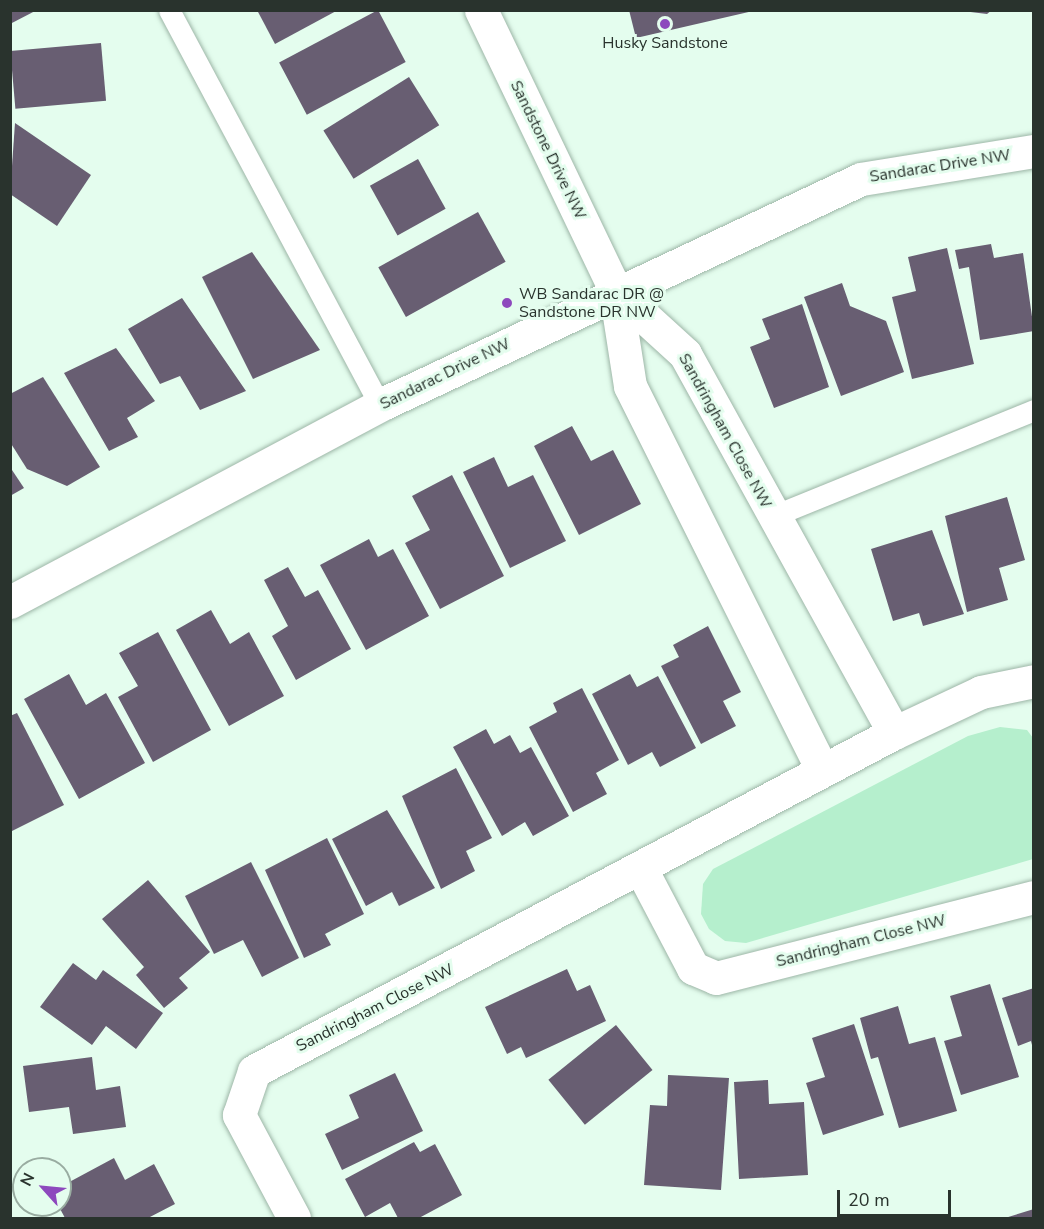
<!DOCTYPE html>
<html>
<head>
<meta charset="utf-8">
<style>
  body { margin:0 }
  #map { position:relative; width:1044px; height:1229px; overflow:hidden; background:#e4fdee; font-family:"Nunito Sans",sans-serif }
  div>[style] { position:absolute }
  .green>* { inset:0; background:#b5efcd }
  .building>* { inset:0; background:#685e72; transform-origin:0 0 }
  .roads { filter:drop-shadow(0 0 2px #9db6a7) drop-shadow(0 0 2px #9db6a7) }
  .lane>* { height:21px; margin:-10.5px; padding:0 10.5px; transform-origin:10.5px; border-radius:10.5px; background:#fff }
  .street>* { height:33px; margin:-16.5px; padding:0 16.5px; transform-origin:16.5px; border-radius:16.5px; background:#fff }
  .secondary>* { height:33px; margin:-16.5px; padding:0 16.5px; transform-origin:16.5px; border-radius:16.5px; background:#fff }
  .dots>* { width:16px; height:16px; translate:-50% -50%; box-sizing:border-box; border:3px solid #e4fdee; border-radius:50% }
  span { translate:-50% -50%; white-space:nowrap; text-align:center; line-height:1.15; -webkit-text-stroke:6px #e4fdee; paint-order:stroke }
  .poi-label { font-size:16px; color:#29332d }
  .left { translate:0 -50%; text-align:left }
  .street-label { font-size:16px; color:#29332d }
  .frame { position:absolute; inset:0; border:12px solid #29332d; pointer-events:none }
  .north { position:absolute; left:12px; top:1157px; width:60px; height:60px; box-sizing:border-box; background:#e4fdee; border:2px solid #99aca1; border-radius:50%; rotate:297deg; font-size:16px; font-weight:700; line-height:24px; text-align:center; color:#29332d }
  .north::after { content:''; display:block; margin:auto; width:21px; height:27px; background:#8d49bd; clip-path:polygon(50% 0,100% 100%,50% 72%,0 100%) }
  .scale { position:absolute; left:837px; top:1190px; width:114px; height:27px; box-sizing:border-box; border:3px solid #29332d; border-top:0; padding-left:8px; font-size:18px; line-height:21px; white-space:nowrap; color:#29332d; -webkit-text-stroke:4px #e4fdee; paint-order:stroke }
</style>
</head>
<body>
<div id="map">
  <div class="green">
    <i style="clip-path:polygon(1000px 727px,1027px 730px,1033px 738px,1033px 859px,746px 943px,725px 941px,709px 929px,701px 914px,703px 884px,713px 869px,968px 736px)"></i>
  </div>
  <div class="building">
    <i style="clip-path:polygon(10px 10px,37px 10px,10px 24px)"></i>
    <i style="clip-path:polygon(257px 10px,338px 10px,275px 44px)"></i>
    <i style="left:378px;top:10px;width:59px;height:112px;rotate:62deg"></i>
    <i style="clip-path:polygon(629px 10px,753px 10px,753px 11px,636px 38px)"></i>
    <i style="clip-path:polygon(954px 10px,992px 10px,987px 14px)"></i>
    <i style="left:101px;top:43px;width:58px;height:91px;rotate:85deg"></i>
    <i style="left:409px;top:77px;width:57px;height:101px;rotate:58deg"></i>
    <i style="clip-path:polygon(15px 123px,91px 175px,57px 226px,10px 194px)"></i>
    <i style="left:418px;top:159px;width:57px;height:55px;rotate:61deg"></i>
    <i style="left:478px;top:212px;width:57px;height:114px;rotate:61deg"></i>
    <i style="clip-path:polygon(991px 244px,994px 258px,1023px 253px,1034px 331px,980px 340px,969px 267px,959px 269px,955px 250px)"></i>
    <i style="clip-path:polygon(947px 248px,974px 364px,912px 379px,892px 297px,916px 291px,908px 257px)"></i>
    <i style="clip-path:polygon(252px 252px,320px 350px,253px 379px,202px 277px)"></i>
    <i style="clip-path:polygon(842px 283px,850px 306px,886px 321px,904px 372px,841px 396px,804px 297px)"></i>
    <i style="clip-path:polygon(182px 298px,246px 391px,200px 410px,180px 376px,160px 384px,128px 329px)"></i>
    <i style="clip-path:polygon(802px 304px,829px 387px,774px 408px,750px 347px,770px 339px,762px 319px)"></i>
    <i style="clip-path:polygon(116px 348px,155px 401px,127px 418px,138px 437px,109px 451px,64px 373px)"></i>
    <i style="clip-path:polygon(43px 377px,100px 467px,67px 486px,27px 469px,10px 442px,10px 394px)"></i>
    <i style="clip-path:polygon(572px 426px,591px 461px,613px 450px,641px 504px,579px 535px,534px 446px)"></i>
    <i style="clip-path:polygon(494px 457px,508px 487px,533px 475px,566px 541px,510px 568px,463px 472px)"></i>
    <i style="clip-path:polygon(10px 467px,24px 488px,10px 496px)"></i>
    <i style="clip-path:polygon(452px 475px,504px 576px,440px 609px,405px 543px,430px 530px,412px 496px)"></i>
    <i style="clip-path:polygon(1007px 497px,1025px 560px,999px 568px,1008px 600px,967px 612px,945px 516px)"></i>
    <i style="clip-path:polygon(932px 530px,964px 614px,923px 626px,919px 613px,893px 621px,871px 549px)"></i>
    <i style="clip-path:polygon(369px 539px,378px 557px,393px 549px,429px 616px,366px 650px,320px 565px)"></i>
    <i style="clip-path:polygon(288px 567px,305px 597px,318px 590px,351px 649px,296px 680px,272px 636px,288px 626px,264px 580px)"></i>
    <i style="clip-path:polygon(211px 610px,230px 644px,249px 632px,284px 696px,229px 726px,176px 630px)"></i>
    <i style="clip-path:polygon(708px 626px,741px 692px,723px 701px,736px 726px,701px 744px,661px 666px,679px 657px,673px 645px)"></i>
    <i style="clip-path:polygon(158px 632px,211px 730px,153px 762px,118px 697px,138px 686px,119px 653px)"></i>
    <i style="clip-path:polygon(69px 674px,86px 705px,106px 693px,145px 763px,79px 799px,24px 699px)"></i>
    <i style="clip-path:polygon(630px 674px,637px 687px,658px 676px,696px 748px,660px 767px,652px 752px,628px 765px,592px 694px)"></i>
    <i style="clip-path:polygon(582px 688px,619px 760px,596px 773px,607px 794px,573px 812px,529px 727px,557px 712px,553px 703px)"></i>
    <i style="clip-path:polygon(17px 713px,64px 805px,10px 832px,10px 716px)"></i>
    <i style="clip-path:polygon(486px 729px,494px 744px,510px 735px,520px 753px,531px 747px,569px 816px,533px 836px,525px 822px,502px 836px,453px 747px)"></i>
    <i style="clip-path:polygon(456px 768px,492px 838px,466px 851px,475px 871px,441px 889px,402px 796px)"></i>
    <i style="clip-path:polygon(387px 810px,435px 888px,399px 906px,392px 892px,366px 906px,332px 839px)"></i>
    <i style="clip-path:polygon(327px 838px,364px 914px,325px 934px,331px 945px,304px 958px,265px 870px)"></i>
    <i style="clip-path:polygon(251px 862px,299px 958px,262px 977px,243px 940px,214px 954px,185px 896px)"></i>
    <i style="clip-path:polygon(148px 880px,210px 952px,179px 978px,188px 988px,164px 1008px,136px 975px,144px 967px,102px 919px)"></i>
    <i style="clip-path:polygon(73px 963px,96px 980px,103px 970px,163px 1013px,136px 1049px,106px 1026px,92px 1045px,40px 1007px)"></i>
    <i style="clip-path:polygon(567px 969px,577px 991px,590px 985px,606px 1021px,526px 1058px,521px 1047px,507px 1054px,485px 1007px)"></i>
    <i style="clip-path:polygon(990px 984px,1019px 1077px,961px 1095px,944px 1041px,962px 1036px,950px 996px)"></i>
    <i style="clip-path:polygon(1034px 988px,1034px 1048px,1033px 1049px,1031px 1041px,1018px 1046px,1002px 998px)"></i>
    <i style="clip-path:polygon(898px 1006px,909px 1044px,935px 1037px,957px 1111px,899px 1128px,878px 1057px,871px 1059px,860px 1018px)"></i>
    <i style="clip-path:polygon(854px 1024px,884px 1115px,823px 1135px,806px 1083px,825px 1077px,812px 1038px)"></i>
    <i style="left:616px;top:1025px;width:58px;height:87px;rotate:51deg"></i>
    <i style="clip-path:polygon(92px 1057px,96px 1090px,120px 1086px,126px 1127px,73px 1134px,69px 1107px,29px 1112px,23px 1066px)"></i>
    <i style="clip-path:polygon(395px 1073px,423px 1131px,342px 1170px,325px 1134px,359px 1118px,349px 1095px)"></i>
    <i style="clip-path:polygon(668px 1075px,729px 1078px,721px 1190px,644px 1185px,650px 1105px,667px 1106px)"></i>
    <i style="clip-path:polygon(768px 1080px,769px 1104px,804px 1102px,808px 1175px,739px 1179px,734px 1082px)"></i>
    <i style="clip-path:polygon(414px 1142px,420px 1152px,435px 1144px,462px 1195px,419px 1218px,398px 1218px,390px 1203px,365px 1217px,345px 1179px)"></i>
    <i style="clip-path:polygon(114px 1158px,125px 1180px,154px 1164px,175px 1204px,148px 1218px,65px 1218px,58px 1205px,60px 1187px)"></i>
    <i style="clip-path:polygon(1034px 1209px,1034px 1218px,1005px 1218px)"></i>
  </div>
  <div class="roads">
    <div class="lane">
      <i style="left:169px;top:10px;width:448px;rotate:61.9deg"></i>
      <i style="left:773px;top:516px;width:282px;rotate:-22.1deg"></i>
    </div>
    <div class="street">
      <i style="left:615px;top:290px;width:95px;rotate:42.4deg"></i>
      <i style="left:685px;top:354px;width:433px;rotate:61.1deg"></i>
      <i style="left:615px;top:290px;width:97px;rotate:81.1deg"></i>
      <i style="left:630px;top:386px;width:428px;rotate:63.4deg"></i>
      <i style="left:641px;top:869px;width:112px;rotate:62.3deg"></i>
      <i style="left:693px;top:968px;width:25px;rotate:23deg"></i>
      <i style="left:716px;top:978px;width:328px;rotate:-14.3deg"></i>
      <i style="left:294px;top:1218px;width:117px;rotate:-118.1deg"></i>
      <i style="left:239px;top:1115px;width:46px;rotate:-71.2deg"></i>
      <i style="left:254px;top:1071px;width:724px;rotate:-27.84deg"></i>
      <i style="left:894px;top:733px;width:96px;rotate:-25.2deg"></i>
      <i style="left:981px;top:692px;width:54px;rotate:-11.7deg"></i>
    </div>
    <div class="secondary">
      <i style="left:481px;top:10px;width:310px;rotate:64.4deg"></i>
      <i style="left:10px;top:602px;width:419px;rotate:-28deg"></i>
      <i style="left:380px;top:405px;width:531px;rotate:-25.17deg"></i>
      <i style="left:861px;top:179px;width:175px;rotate:-9.2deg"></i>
    </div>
  </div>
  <div class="dots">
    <i style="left:665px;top:24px;background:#8d49bd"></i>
    <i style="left:507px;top:303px;background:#8d49bd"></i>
  </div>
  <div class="poi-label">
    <span style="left:665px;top:43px">Husky Sandstone</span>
    <span class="left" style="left:519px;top:303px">WB Sandarac DR @<br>Sandstone DR NW</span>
  </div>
  <div class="street-label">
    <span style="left:548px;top:150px;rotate:64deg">Sandstone Drive NW</span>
    <span style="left:940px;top:166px;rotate:-9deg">Sandarac Drive NW</span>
    <span style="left:445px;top:374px;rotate:-26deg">Sandarac Drive NW</span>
    <span style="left:725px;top:431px;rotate:61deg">Sandringham Close NW</span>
    <span style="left:861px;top:941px;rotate:-14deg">Sandringham Close NW</span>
    <span style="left:375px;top:1008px;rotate:-27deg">Sandringham Close NW</span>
  </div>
  <div class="frame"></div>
  <div class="north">N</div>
  <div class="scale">20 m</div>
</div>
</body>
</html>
